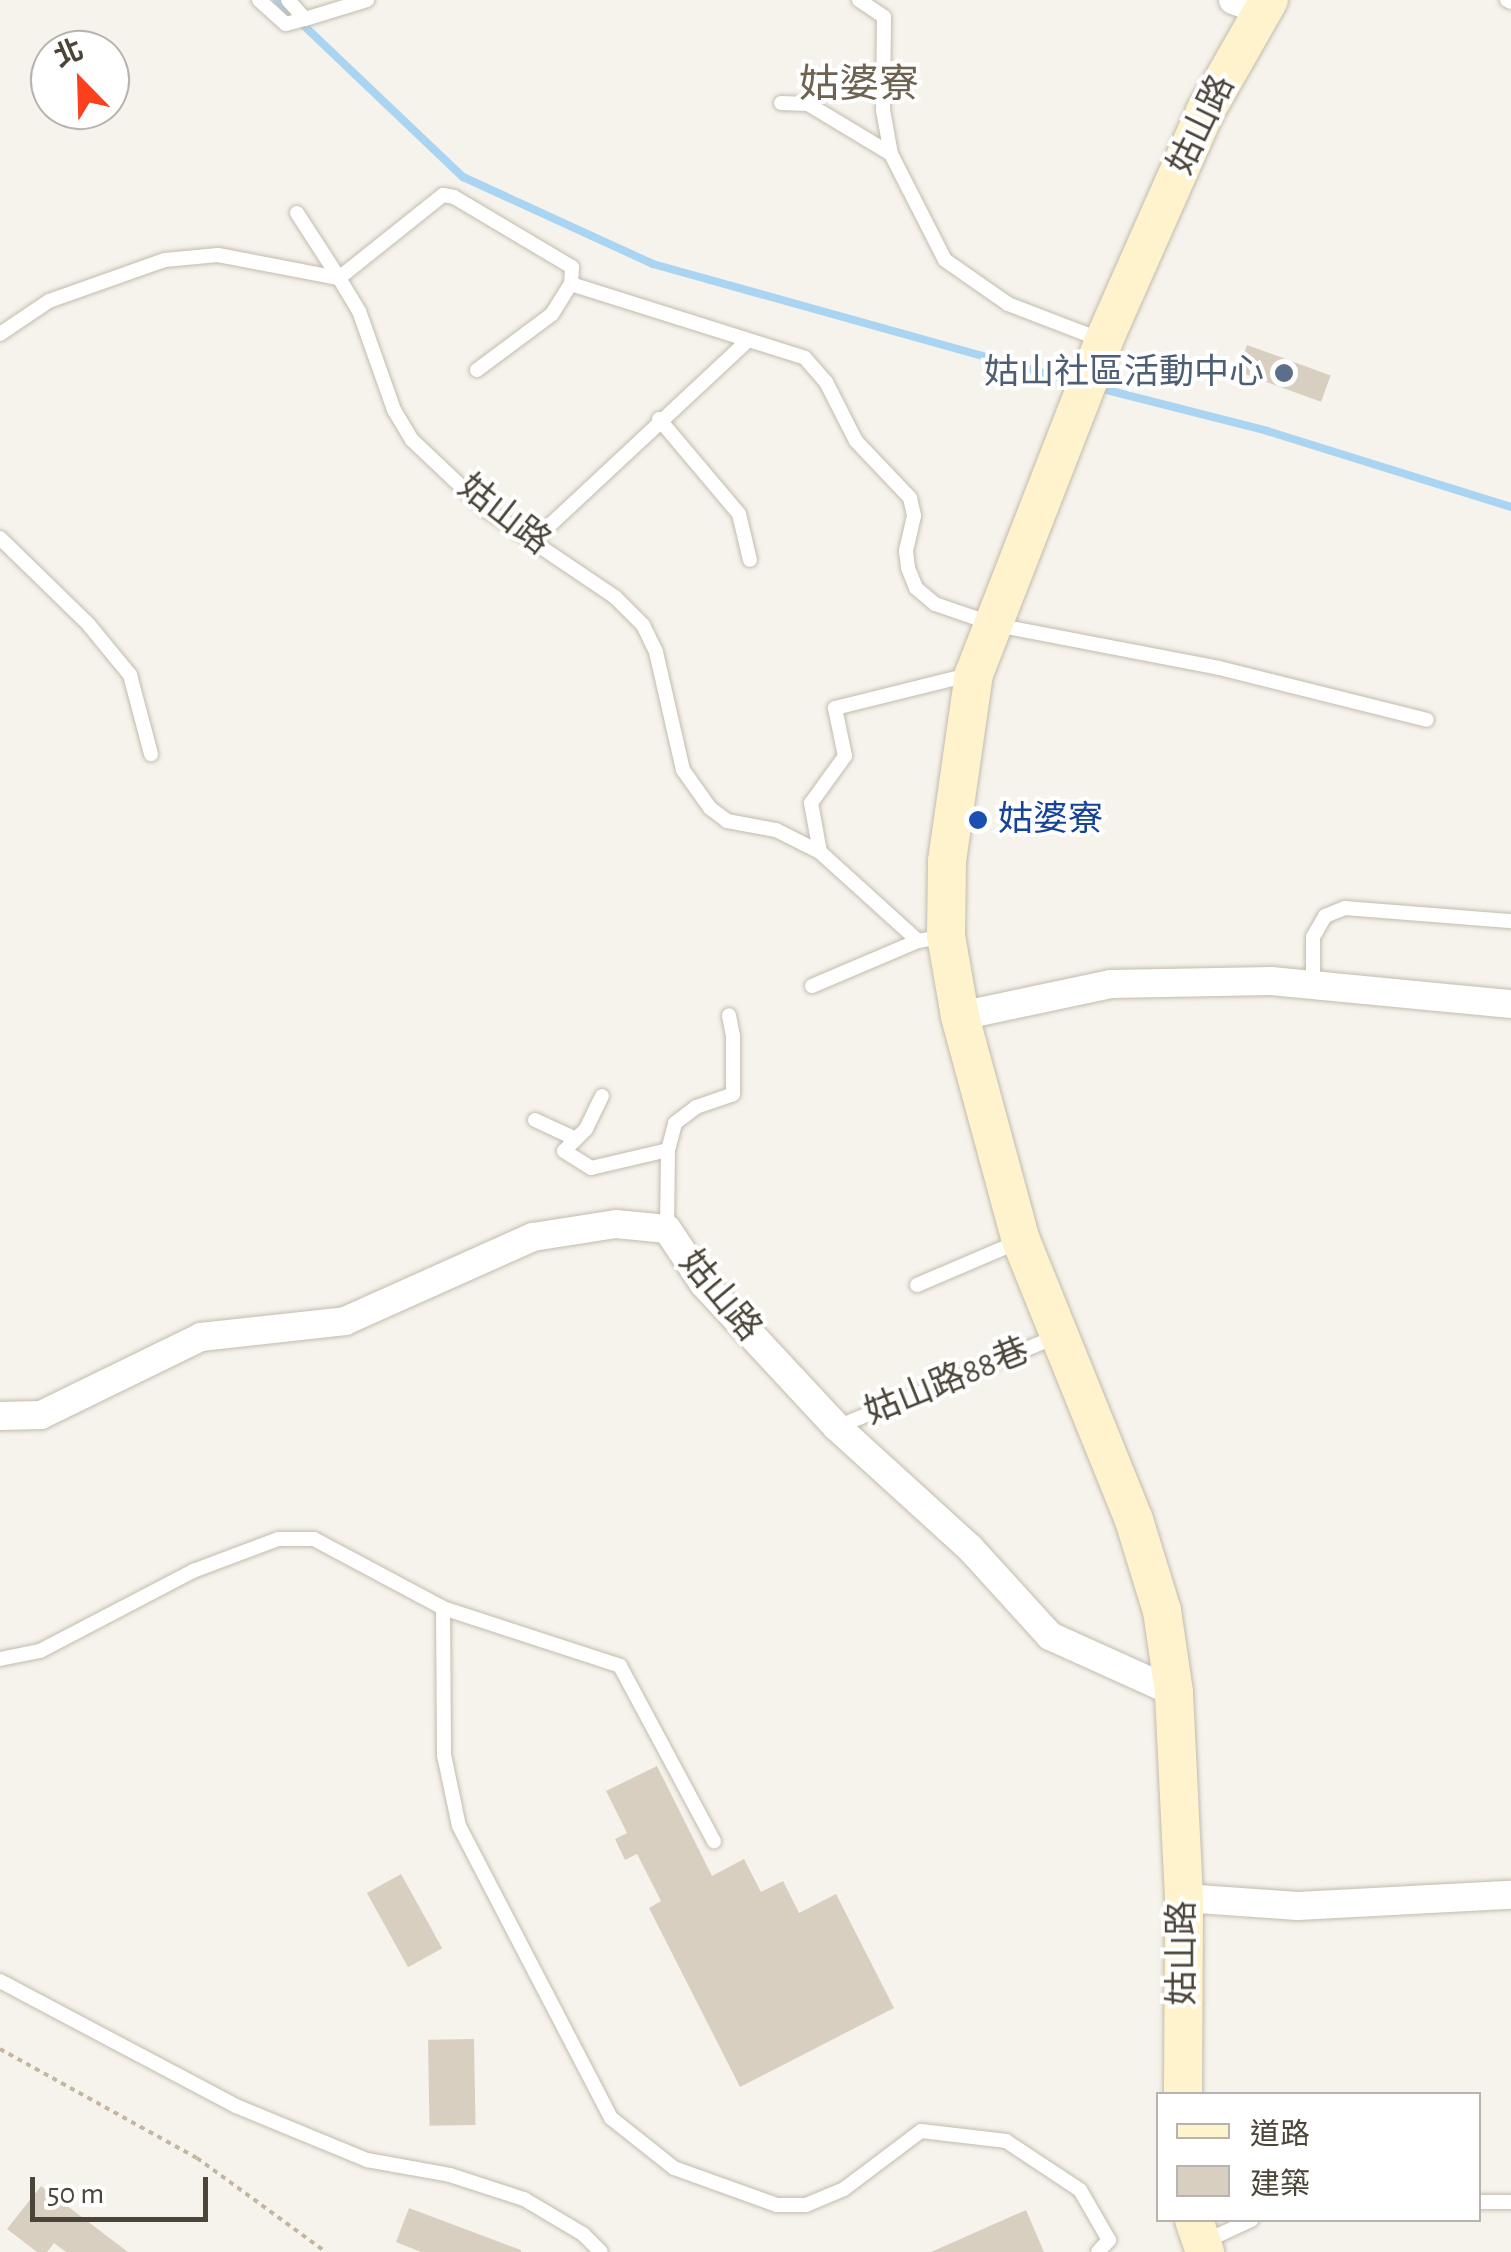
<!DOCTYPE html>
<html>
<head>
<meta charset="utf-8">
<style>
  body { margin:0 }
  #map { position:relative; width:1511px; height:2252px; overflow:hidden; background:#f6f3ec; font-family:"Alegreya Sans","Noto Sans TC",sans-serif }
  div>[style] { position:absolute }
  .stream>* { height:8px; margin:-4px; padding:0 4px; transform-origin:4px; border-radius:4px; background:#a9d4f2 }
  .building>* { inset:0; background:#d8cfc1; transform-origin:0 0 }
  .path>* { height:4px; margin-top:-2px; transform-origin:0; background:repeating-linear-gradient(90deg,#c4b79f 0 5px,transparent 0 10px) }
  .roads { filter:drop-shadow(0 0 2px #c2bbae) drop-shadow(0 0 2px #c2bbae) }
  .lane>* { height:14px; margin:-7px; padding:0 7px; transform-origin:7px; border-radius:7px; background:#fff }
  .street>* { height:28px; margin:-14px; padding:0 14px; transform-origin:14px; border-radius:14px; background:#fff }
  .secondary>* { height:38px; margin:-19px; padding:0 19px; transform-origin:19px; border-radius:19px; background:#fff3cd }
  .dots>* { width:28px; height:28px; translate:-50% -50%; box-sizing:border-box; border:5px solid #fff; border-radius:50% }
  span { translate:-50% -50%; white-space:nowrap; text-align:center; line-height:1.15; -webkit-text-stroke:8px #fff; paint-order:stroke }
  .street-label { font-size:35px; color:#4b4439 }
  .service-label { font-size:35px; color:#4e5e75 }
  .right { translate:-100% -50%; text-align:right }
  .transit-label { font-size:35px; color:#164399 }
  .left { translate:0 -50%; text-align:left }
  .quarter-label { font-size:40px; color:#6e6250 }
  .legend { position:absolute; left:1156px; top:2092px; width:325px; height:130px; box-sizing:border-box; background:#fff; border:2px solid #b7b4b0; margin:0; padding:12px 18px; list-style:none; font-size:30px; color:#4b4439 }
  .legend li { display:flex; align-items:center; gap:20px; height:50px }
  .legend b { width:50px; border:2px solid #b7b4b0 }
  .north { position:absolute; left:30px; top:30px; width:100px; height:100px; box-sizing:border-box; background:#fff; border:2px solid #b7b4b0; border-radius:50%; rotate:337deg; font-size:28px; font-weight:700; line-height:40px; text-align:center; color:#4b4439 }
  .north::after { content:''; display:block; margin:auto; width:35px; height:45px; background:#fc3f1d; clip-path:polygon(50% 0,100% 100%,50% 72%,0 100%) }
  .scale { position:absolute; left:30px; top:2177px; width:178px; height:45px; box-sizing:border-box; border:5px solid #4b4439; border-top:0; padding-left:12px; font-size:30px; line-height:35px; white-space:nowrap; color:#4b4439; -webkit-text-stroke:8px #fff; paint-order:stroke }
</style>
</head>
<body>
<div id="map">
  <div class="stream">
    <i style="left:277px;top:0;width:257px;rotate:43.6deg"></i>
    <i style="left:463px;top:177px;width:209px;rotate:24.6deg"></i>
    <i style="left:653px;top:264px;width:439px;rotate:15.6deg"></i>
    <i style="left:1095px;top:387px;width:178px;rotate:14.3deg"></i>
    <i style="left:1267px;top:431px;width:256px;rotate:17.3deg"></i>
  </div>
  <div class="building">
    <i style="left:1247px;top:345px;width:89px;height:28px;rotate:20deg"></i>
    <i style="clip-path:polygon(657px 1766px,712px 1876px,744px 1859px,761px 1892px,783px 1881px,799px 1913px,836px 1894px,894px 2008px,740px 2087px,649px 1908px,661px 1901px,637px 1854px,625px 1860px,615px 1839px,627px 1833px,606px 1791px)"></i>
    <i style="left:401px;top:1874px;width:85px;height:39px;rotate:61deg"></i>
    <i style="left:474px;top:2039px;width:86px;height:46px;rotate:89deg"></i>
    <i style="clip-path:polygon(41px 2186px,128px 2252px,66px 2252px,54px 2243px,47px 2252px,37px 2252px,7px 2229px)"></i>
    <i style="clip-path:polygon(409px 2208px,521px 2250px,521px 2252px,421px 2252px,396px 2242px)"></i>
    <i style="clip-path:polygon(1026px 2210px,1044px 2252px,931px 2252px)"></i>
  </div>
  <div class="path">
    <i style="left:0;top:2049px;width:225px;rotate:29deg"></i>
    <i style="left:197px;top:2158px;width:160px;rotate:36.1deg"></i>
  </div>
  <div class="roads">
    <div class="lane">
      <i style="left:259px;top:0;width:36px;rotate:42deg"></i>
      <i style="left:286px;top:24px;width:20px;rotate:-15deg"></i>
      <i style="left:288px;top:0;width:25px;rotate:48deg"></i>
      <i style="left:305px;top:19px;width:65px;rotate:-17deg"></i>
      <i style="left:859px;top:0;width:30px;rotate:34deg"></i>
      <i style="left:884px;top:17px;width:93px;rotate:90.6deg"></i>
      <i style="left:883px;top:110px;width:45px;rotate:79.7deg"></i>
      <i style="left:891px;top:154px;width:119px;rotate:63deg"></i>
      <i style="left:945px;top:260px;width:77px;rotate:34.9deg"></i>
      <i style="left:1008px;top:304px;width:101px;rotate:21deg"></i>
      <i style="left:1507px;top:0;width:4px;rotate:27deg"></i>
      <i style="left:781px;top:103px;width:27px;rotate:2deg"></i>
      <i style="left:808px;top:104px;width:97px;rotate:31.1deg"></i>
      <i style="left:297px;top:213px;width:77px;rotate:57.1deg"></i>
      <i style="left:339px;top:278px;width:133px;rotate:-38.6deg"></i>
      <i style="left:443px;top:195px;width:11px;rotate:10deg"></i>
      <i style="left:454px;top:197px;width:137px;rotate:30.7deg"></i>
      <i style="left:572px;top:267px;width:17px;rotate:93deg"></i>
      <i style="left:0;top:334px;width:59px;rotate:-34deg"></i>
      <i style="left:49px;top:301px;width:123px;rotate:-19.5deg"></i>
      <i style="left:165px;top:260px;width:53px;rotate:-5.4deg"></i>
      <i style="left:218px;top:255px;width:123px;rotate:10.8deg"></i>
      <i style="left:339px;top:278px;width:39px;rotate:59deg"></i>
      <i style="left:359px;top:311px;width:105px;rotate:70.5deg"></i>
      <i style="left:394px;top:410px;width:35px;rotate:59deg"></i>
      <i style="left:412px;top:440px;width:102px;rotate:43.4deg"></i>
      <i style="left:486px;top:510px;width:156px;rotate:34deg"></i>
      <i style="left:615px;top:597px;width:40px;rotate:45deg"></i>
      <i style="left:643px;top:625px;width:30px;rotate:64deg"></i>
      <i style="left:656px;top:652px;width:121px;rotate:77.1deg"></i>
      <i style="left:683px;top:770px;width:47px;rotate:54.6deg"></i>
      <i style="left:710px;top:808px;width:21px;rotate:37deg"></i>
      <i style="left:727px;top:821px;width:50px;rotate:10.4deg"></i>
      <i style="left:776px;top:830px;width:49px;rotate:26.6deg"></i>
      <i style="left:820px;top:852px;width:132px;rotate:42.2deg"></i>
      <i style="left:918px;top:941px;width:27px;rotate:-10deg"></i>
      <i style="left:477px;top:370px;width:94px;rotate:-36.7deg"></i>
      <i style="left:552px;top:314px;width:36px;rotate:-58deg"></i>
      <i style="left:571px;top:284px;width:245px;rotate:17.5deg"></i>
      <i style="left:805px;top:358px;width:32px;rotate:49deg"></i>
      <i style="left:826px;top:382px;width:66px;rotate:63deg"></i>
      <i style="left:856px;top:441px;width:79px;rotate:46.5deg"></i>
      <i style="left:910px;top:498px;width:18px;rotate:77deg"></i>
      <i style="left:914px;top:516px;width:36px;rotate:103deg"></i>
      <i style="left:906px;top:551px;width:17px;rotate:83deg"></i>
      <i style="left:908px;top:568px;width:22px;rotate:68deg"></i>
      <i style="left:916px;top:588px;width:25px;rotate:40deg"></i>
      <i style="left:935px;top:604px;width:65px;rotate:19deg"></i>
      <i style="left:996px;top:625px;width:227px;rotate:10.9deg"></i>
      <i style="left:1219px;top:668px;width:214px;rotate:14deg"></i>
      <i style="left:659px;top:419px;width:124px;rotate:49.9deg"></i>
      <i style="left:739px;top:514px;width:47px;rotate:76.6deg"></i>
      <i style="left:0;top:538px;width:124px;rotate:44.3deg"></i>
      <i style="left:89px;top:625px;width:65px;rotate:50.6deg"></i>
      <i style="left:130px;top:675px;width:82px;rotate:75.1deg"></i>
      <i style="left:534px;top:540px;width:290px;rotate:-43deg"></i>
      <i style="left:820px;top:852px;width:50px;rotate:-100.4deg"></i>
      <i style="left:811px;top:803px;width:58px;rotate:-54.1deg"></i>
      <i style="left:845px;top:756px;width:49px;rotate:-101.8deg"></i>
      <i style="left:835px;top:708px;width:137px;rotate:-13.9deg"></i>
      <i style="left:812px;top:986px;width:115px;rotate:-23deg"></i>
      <i style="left:1313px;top:987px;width:50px;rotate:-90deg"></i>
      <i style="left:1313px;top:937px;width:24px;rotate:-60deg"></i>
      <i style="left:1325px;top:916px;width:22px;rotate:-22deg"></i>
      <i style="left:1345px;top:908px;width:167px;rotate:4.5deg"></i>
      <i style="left:602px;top:1096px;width:37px;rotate:116deg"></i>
      <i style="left:586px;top:1129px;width:31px;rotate:135deg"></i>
      <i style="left:564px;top:1151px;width:32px;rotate:32deg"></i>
      <i style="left:591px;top:1168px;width:79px;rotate:-13.2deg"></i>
      <i style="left:535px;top:1120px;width:45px;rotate:24.9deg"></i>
      <i style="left:667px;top:1229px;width:79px;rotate:-89.3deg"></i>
      <i style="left:668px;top:1150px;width:28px;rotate:-75deg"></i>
      <i style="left:675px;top:1123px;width:26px;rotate:-37deg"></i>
      <i style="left:696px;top:1107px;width:39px;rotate:-19deg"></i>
      <i style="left:733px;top:1094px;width:58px;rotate:-90deg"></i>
      <i style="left:733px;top:1036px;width:21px;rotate:-101deg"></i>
      <i style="left:917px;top:1285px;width:112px;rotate:-23.1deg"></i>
      <i style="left:837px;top:1427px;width:239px;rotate:-22.4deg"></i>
      <i style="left:443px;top:1608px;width:147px;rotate:89.6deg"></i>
      <i style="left:444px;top:1755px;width:73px;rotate:78.1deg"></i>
      <i style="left:459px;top:1826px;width:329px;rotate:62.5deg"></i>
      <i style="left:611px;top:2118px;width:80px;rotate:38.4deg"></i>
      <i style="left:674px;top:2168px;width:109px;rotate:19.8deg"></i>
      <i style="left:777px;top:2205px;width:29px"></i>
      <i style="left:806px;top:2205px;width:41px;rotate:-22.8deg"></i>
      <i style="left:844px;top:2189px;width:96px;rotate:-37deg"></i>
      <i style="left:921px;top:2131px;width:86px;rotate:6.7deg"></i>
      <i style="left:1006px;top:2141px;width:89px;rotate:33.5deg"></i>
      <i style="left:1080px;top:2190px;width:58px;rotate:59.9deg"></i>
      <i style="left:1109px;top:2240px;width:16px;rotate:133deg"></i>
      <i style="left:0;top:1659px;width:41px;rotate:-11.3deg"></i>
      <i style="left:40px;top:1651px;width:173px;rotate:-27.6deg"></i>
      <i style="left:193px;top:1571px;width:91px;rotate:-20.6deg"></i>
      <i style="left:278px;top:1539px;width:36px"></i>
      <i style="left:314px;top:1539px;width:146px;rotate:28.1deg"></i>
      <i style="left:443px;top:1608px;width:186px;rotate:18.1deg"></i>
      <i style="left:620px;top:1666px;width:199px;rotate:61.8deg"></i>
      <i style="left:0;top:1981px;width:267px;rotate:27.9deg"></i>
      <i style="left:236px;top:2106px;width:142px;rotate:22.4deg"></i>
      <i style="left:367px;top:2160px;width:84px;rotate:10.2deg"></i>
      <i style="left:450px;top:2175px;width:78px;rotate:18deg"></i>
      <i style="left:524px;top:2199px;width:69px;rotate:30.7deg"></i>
      <i style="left:583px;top:2234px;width:25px;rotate:45deg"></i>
      <i style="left:1478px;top:2202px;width:33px"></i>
      <i style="left:1206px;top:2241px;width:50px;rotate:-25deg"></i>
    </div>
    <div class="street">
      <i style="left:1233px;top:0;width:31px;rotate:19deg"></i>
      <i style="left:960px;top:1016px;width:153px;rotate:-12deg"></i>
      <i style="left:1110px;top:984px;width:161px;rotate:-1.1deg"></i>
      <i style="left:1271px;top:981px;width:241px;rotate:5.5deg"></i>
      <i style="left:0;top:1416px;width:41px;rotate:-1.4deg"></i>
      <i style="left:41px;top:1415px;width:178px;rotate:-26deg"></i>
      <i style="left:201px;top:1337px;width:145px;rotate:-6.3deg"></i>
      <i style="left:345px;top:1321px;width:206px;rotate:-24.1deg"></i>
      <i style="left:533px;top:1237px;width:84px;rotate:-8.9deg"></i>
      <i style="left:616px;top:1224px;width:51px;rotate:5.6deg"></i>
      <i style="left:667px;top:1229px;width:66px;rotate:56.1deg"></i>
      <i style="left:704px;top:1284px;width:195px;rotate:47.1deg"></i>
      <i style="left:837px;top:1427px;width:180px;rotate:42.3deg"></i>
      <i style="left:970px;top:1548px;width:119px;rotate:47.7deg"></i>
      <i style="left:1050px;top:1636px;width:136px;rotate:24.3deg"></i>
      <i style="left:1184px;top:1898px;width:114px;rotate:4deg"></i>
      <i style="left:1298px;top:1906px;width:213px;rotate:-3deg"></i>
    </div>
    <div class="secondary">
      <i style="left:1183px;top:2094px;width:196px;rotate:-89.7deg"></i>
      <i style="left:1184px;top:1898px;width:206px;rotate:-92.8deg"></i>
      <i style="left:1174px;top:1692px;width:82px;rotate:-98.4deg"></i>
      <i style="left:1162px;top:1611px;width:95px;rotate:-107.1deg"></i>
      <i style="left:1134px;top:1520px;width:301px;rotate:-112deg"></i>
      <i style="left:1021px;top:1241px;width:233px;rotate:-105.2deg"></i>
      <i style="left:960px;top:1016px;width:81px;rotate:-99.9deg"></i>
      <i style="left:946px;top:936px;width:75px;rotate:-89.2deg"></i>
      <i style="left:947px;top:861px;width:189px;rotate:-81.8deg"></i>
      <i style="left:974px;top:674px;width:358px;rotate:-68.7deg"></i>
      <i style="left:1104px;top:340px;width:249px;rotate:-66.1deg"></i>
      <i style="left:1205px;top:112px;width:129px;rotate:-60.3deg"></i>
      <i style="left:1194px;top:2220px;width:34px;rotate:71deg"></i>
    </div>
  </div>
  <div class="dots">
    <i style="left:1284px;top:373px;background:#5c6f8a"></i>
    <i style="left:978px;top:820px;background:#1a4fb4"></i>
  </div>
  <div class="street-label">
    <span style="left:1202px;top:125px;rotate:-64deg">姑山路</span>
    <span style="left:504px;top:515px;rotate:38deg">姑山路</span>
    <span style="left:720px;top:1296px;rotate:50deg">姑山路</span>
    <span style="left:947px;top:1382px;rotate:-22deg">姑山路88巷</span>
    <span style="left:1183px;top:1953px;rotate:-90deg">姑山路</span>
  </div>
  <div class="service-label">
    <span class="right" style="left:1264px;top:373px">姑山社區活動中心</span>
  </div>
  <div class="transit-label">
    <span class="left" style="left:998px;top:820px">姑婆寮</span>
  </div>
  <div class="quarter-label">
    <span style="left:859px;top:85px">姑婆寮</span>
  </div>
  <ul class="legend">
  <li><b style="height:12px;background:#fff3cd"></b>道路</li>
  <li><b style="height:28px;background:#d8cfc1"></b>建築</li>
  </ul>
  <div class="north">北</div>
  <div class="scale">50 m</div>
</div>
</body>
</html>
